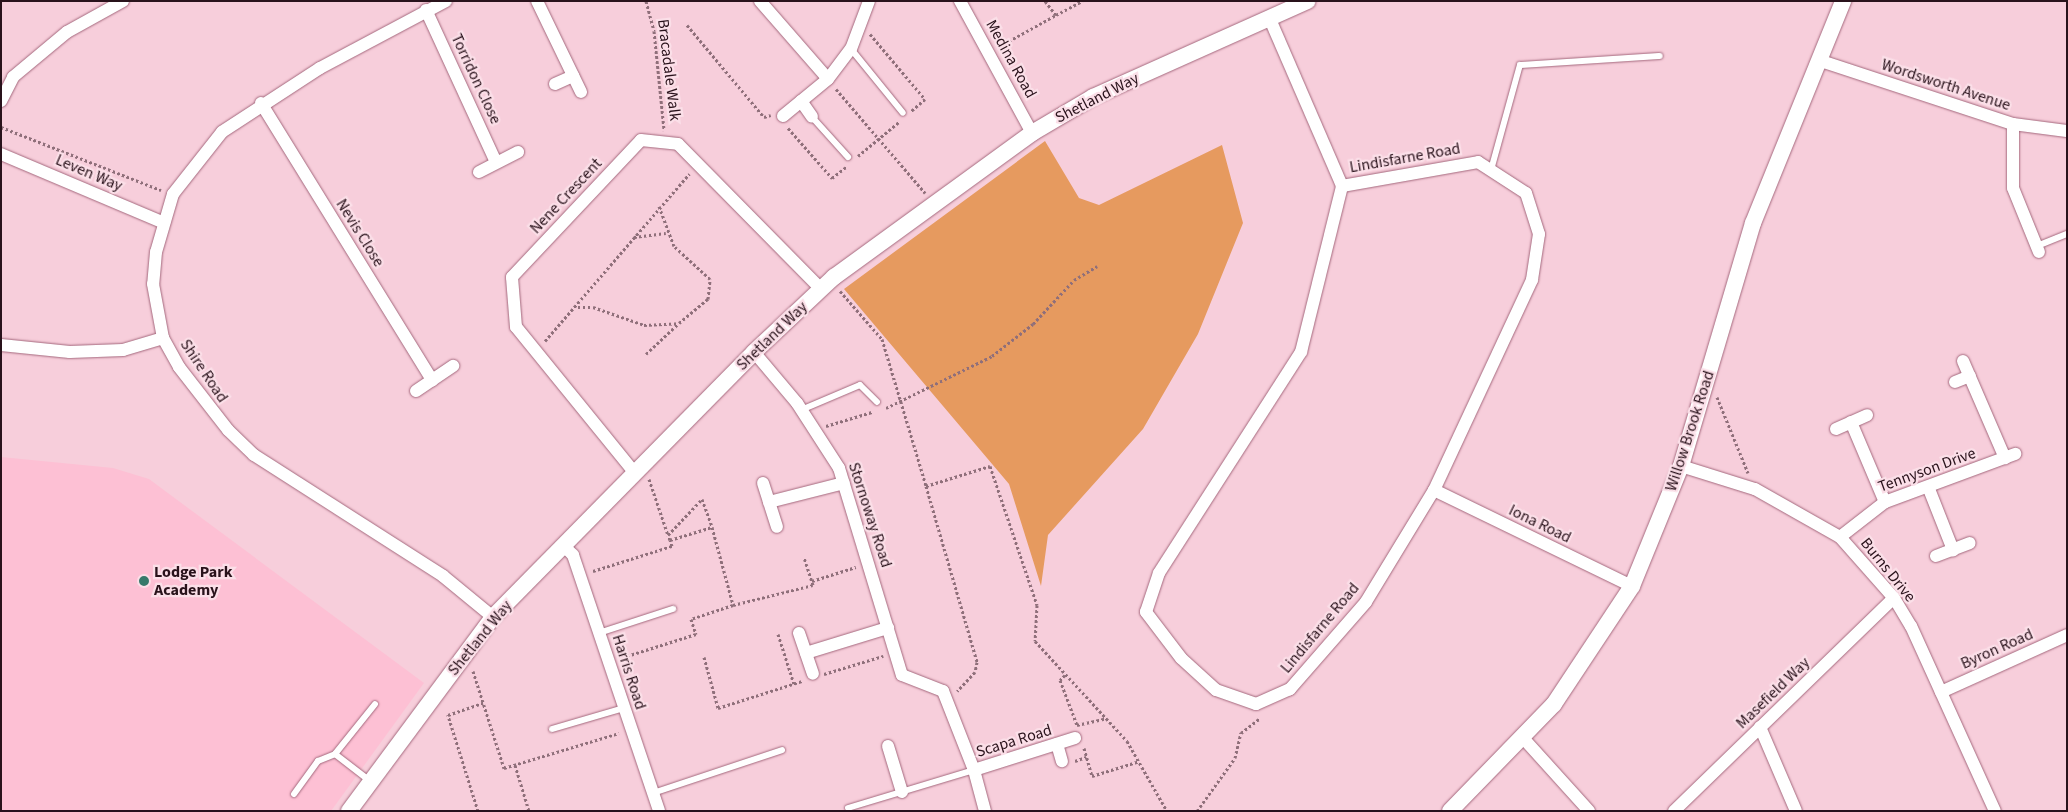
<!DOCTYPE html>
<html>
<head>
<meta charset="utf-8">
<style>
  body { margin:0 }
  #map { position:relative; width:2068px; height:812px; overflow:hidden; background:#f7cedb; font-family:"Source Sans 3",sans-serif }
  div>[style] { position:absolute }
  .built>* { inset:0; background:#fdc0d4 }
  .green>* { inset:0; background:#e69a5f }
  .path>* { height:3px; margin-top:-1.5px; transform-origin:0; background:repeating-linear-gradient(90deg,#8f6f7a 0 2.5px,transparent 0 5px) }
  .roads { filter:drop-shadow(0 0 1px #a4687d) drop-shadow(0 0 1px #a4687d) }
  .service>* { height:6px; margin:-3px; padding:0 3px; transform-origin:3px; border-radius:3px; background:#fff }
  .minor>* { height:12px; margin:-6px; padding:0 6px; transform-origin:6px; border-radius:6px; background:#fff }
  .tertiary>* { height:16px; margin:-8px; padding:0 8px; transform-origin:8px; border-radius:8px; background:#fff }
  .dots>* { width:14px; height:14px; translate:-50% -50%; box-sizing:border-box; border:2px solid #fbdfe8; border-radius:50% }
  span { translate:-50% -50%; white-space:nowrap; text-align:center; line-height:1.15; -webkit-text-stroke:4.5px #fbdfe8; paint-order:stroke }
  .street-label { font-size:16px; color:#29121b }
  .poi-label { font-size:16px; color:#29121b; font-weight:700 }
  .left { translate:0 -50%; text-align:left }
  .frame { position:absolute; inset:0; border:2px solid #29121b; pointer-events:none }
</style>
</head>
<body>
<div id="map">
  <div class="built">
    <i style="clip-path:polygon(1px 457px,113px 468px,149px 479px,424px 683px,331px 811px,1px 811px)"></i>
  </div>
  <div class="green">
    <i style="clip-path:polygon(1045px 141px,1079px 198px,1099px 205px,1222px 145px,1243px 223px,1198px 334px,1143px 429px,1048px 535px,1041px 586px,1009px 484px,844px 289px)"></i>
  </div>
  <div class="path">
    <i style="left:646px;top:1px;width:31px;rotate:75deg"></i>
    <i style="left:654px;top:31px;width:100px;rotate:84.2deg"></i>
    <i style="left:1056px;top:15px;width:30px;rotate:-28deg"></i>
    <i style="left:687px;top:25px;width:120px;rotate:50.1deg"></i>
    <i style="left:764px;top:117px;width:7px;rotate:-16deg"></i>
    <i style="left:870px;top:34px;width:85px;rotate:49.8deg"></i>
    <i style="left:925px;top:99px;width:18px;rotate:139deg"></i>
    <i style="left:1000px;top:46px;width:64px;rotate:-29deg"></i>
    <i style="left:1056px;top:15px;width:18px;rotate:-128deg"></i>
    <i style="left:836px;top:89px;width:137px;rotate:49.4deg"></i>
    <i style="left:1px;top:127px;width:172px;rotate:21.5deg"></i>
    <i style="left:788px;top:128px;width:67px;rotate:48.7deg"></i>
    <i style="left:832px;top:178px;width:18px;rotate:-38deg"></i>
    <i style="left:858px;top:156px;width:53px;rotate:-39.7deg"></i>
    <i style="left:634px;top:237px;width:32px;rotate:-7deg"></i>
    <i style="left:840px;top:291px;width:64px;rotate:48.8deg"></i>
    <i style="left:882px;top:339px;width:153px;rotate:73.3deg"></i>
    <i style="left:926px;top:486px;width:183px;rotate:73.8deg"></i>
    <i style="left:977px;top:662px;width:10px;rotate:101deg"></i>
    <i style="left:975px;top:672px;width:26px;rotate:133deg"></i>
    <i style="left:578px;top:307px;width:15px"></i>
    <i style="left:593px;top:307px;width:54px;rotate:19.4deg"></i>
    <i style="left:644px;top:325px;width:35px;rotate:-3deg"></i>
    <i style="left:679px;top:323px;width:38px;rotate:-40deg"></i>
    <i style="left:708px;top:299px;width:20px;rotate:-84deg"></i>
    <i style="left:710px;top:279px;width:49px;rotate:-137.5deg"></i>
    <i style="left:674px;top:246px;width:43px;rotate:-110.6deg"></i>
    <i style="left:545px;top:341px;width:221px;rotate:-49.2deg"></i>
    <i style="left:646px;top:354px;width:44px;rotate:-43.2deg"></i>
    <i style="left:1717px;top:397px;width:82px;rotate:67.8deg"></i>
    <i style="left:886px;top:408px;width:118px;rotate:-26.1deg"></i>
    <i style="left:992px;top:356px;width:52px;rotate:-38deg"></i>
    <i style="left:1033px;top:324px;width:60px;rotate:-47deg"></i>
    <i style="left:1074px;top:280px;width:27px;rotate:-31deg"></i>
    <i style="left:826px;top:426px;width:48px;rotate:-16.9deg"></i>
    <i style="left:649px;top:479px;width:59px;rotate:71.3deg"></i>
    <i style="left:926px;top:486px;width:67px;rotate:-17.4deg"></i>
    <i style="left:990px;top:466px;width:147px;rotate:71.3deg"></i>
    <i style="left:1037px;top:605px;width:36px;rotate:93deg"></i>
    <i style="left:1035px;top:641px;width:136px;rotate:47.4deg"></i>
    <i style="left:1127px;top:741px;width:81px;rotate:60.3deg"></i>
    <i style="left:670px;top:540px;width:5px;rotate:-112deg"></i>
    <i style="left:668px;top:535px;width:50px;rotate:-46.6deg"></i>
    <i style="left:702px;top:499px;width:30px;rotate:70deg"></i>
    <i style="left:593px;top:571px;width:83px;rotate:-17.6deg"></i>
    <i style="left:672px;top:546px;width:6px;rotate:-108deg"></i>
    <i style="left:670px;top:540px;width:44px;rotate:-17.2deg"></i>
    <i style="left:712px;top:527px;width:81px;rotate:74.9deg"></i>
    <i style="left:733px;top:605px;width:44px;rotate:161.6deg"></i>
    <i style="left:691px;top:619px;width:16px;rotate:72deg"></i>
    <i style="left:696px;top:634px;width:79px;rotate:162.3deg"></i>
    <i style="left:812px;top:581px;width:46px;rotate:-17.7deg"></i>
    <i style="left:733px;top:605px;width:82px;rotate:-14deg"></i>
    <i style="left:813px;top:585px;width:28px;rotate:-108deg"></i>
    <i style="left:778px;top:634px;width:52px;rotate:72.3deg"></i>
    <i style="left:704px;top:657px;width:53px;rotate:74.6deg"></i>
    <i style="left:718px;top:708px;width:88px;rotate:-17.8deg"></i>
    <i style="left:473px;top:671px;width:102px;rotate:72.3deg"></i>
    <i style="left:504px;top:768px;width:120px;rotate:-16.9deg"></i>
    <i style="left:824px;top:674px;width:62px;rotate:-17deg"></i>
    <i style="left:1065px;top:675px;width:7px;rotate:135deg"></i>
    <i style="left:1060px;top:680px;width:48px;rotate:69.3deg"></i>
    <i style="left:1077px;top:725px;width:28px;rotate:-13deg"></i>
    <i style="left:1084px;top:748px;width:29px;rotate:74deg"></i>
    <i style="left:1092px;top:776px;width:50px;rotate:-17.4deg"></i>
    <i style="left:1075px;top:761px;width:12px;rotate:-20deg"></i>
    <i style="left:515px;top:765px;width:48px;rotate:73.1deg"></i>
    <i style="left:478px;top:811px;width:101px;rotate:-107.4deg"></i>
    <i style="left:448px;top:715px;width:37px;rotate:-19deg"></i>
    <i style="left:1197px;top:811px;width:65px;rotate:-54.4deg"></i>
    <i style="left:1235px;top:758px;width:26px;rotate:-77deg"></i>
    <i style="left:1241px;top:733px;width:24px;rotate:-38deg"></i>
  </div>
  <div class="roads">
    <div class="service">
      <i style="left:851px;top:49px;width:82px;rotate:50.9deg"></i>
      <i style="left:812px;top:117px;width:54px;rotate:48deg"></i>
      <i style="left:1491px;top:170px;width:109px;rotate:-74.6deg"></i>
      <i style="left:1520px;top:65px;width:140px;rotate:-3.7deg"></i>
      <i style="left:2037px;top:246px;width:32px;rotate:-22deg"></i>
      <i style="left:801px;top:410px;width:64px;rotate:-23deg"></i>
      <i style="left:860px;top:385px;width:24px;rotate:45deg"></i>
      <i style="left:599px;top:633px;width:78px;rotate:-18deg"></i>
      <i style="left:552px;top:729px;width:75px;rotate:-16.3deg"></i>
      <i style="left:370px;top:781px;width:44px;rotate:-142.4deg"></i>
      <i style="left:335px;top:754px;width:64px;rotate:-51.3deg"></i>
      <i style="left:653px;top:793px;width:136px;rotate:-18.4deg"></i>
      <i style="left:294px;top:794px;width:41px;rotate:-54deg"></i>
      <i style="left:318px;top:761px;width:18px;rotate:-22deg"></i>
      <i style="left:848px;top:808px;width:132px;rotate:-16.8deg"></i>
    </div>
    <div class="minor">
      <i style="left:446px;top:1px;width:143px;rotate:152deg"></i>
      <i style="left:320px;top:68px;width:117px;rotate:146.9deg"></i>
      <i style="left:222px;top:132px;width:79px;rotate:128.3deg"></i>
      <i style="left:173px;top:194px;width:60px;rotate:106.3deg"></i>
      <i style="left:156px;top:252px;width:32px;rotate:95deg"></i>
      <i style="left:153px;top:284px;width:55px;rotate:79.5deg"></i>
      <i style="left:163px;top:338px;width:33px;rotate:61deg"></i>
      <i style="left:179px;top:367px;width:80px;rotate:52.1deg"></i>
      <i style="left:228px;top:430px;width:36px;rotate:44deg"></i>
      <i style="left:254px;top:455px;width:224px;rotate:32.6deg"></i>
      <i style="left:443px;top:576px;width:65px;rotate:39.4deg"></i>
      <i style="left:537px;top:1px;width:101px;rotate:64.2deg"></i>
      <i style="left:760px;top:1px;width:103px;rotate:48.9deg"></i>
      <i style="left:960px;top:1px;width:150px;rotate:61.4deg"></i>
      <i style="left:426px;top:10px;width:167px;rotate:65.3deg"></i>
      <i style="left:1269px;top:17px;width:184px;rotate:66.6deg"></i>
      <i style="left:1342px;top:186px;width:138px;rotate:-10deg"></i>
      <i style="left:1478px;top:162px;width:57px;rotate:32.9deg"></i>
      <i style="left:1526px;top:193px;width:43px;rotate:72.4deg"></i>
      <i style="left:1539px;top:234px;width:47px;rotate:98.7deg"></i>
      <i style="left:1532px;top:280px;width:232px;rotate:115deg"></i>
      <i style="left:1434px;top:490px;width:131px;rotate:121.3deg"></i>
      <i style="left:1366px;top:602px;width:116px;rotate:131.1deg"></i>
      <i style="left:1290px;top:689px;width:37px;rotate:156deg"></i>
      <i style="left:1256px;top:704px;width:42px;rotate:-160.7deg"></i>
      <i style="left:1216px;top:690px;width:47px;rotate:-137.6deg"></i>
      <i style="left:1181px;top:658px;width:58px;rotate:-127.3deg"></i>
      <i style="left:1146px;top:612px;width:41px;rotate:-71.6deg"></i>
      <i style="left:1159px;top:573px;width:263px;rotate:-57.3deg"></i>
      <i style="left:1301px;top:352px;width:171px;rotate:-76.1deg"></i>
      <i style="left:1818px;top:60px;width:205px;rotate:18.2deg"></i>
      <i style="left:2013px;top:124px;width:54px;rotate:7.4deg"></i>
      <i style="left:555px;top:84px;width:20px;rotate:-24deg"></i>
      <i style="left:1px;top:101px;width:27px;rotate:-63deg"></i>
      <i style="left:13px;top:77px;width:70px;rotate:-39.8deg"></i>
      <i style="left:67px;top:32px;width:64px;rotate:-29deg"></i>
      <i style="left:801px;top:101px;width:19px;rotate:55deg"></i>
      <i style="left:261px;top:103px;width:326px;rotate:58.3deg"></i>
      <i style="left:783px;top:116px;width:58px;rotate:-39.4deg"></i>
      <i style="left:828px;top:79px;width:38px;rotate:-53deg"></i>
      <i style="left:851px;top:49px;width:51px;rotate:-69.4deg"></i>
      <i style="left:2013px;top:124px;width:64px;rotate:90deg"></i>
      <i style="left:2013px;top:188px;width:69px;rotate:67.9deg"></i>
      <i style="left:1px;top:154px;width:177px;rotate:22.9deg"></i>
      <i style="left:479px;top:172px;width:44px;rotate:-27.1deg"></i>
      <i style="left:1px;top:345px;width:69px;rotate:5.8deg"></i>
      <i style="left:70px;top:352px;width:53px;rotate:-2.2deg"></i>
      <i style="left:123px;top:350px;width:42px;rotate:-16.7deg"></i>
      <i style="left:754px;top:352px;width:67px;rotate:49.9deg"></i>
      <i style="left:797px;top:403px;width:77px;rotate:57.1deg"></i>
      <i style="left:839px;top:468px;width:216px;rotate:73.1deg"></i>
      <i style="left:902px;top:675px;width:44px;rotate:21.3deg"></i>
      <i style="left:943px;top:691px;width:85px;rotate:68.6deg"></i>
      <i style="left:1963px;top:361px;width:106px;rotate:66.6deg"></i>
      <i style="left:1955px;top:382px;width:16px;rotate:-22deg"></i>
      <i style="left:416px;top:391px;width:45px;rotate:-34deg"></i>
      <i style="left:1851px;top:422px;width:87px;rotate:67deg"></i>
      <i style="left:1836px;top:429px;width:34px;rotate:-24deg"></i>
      <i style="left:1681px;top:466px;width:77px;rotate:17.3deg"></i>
      <i style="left:1755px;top:489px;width:98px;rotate:29.5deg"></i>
      <i style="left:1840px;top:537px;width:81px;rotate:48.5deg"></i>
      <i style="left:1894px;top:598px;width:33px;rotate:59deg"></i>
      <i style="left:1911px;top:626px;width:203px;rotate:65.6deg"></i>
      <i style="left:634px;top:472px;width:187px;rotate:-129.1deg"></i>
      <i style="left:516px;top:327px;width:50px;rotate:-94.6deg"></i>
      <i style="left:512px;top:277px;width:188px;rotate:-46.7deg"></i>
      <i style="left:641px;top:140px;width:37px;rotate:6deg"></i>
      <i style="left:678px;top:144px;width:204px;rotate:45.4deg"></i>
      <i style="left:763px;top:483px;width:46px;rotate:72.3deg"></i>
      <i style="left:1929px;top:489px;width:66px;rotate:68.5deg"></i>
      <i style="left:1434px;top:490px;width:220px;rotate:25.9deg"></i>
      <i style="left:769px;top:502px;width:77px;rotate:-14.2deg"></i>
      <i style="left:1840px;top:537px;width:57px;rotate:-37.9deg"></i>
      <i style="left:1885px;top:502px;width:139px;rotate:-20.3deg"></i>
      <i style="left:564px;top:546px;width:13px;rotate:45deg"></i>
      <i style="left:573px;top:555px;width:270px;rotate:71.4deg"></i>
      <i style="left:1936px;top:556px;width:36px;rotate:-21deg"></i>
      <i style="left:799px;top:633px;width:43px;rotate:71.1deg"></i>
      <i style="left:806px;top:653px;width:86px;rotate:-17deg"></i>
      <i style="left:1941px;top:692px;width:138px;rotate:-24.3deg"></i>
      <i style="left:1760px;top:727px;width:91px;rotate:66.8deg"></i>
      <i style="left:1524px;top:739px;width:97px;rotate:47.9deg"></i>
      <i style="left:1057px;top:744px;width:18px;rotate:74deg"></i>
      <i style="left:888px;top:746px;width:48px;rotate:73.1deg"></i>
      <i style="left:985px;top:811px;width:42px;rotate:-105deg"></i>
      <i style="left:974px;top:770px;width:106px;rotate:-17.6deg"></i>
      <i style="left:1674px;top:811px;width:306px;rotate:-44.1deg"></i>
    </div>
    <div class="tertiary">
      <i style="left:349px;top:811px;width:242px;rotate:-53.4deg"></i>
      <i style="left:493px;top:617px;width:372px;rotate:-45.4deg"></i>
      <i style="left:754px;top:352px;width:110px;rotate:-43.2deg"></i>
      <i style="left:834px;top:277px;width:245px;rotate:-36deg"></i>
      <i style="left:1032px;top:133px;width:71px;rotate:-30.5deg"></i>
      <i style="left:1093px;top:97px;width:235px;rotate:-24.1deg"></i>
      <i style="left:1450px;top:811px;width:149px;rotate:-45.8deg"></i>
      <i style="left:1554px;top:704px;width:141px;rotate:-56.5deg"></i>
      <i style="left:1632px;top:586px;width:130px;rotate:-67.8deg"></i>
      <i style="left:1681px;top:466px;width:253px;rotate:-73.5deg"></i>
      <i style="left:1753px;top:223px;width:240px;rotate:-67.9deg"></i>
    </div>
  </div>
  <div class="dots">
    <i style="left:144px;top:581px;background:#36796a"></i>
  </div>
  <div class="street-label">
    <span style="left:1011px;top:59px;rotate:61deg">Medina Road</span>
    <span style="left:669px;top:70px;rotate:83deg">Bracadale Walk</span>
    <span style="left:476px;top:79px;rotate:65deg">Torridon Close</span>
    <span style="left:1946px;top:85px;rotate:18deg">Wordsworth Avenue</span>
    <span style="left:1097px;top:98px;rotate:-27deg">Shetland Way</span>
    <span style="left:1405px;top:158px;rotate:-10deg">Lindisfarne Road</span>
    <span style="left:89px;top:173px;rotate:23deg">Leven Way</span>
    <span style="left:566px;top:196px;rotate:-47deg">Nene Crescent</span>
    <span style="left:360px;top:233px;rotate:58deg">Nevis Close</span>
    <span style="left:772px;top:336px;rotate:-44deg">Shetland Way</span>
    <span style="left:204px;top:371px;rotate:56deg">Shire Road</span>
    <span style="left:1690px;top:431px;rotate:-72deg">Willow Brook Road</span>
    <span style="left:1927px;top:470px;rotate:-20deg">Tennyson Drive</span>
    <span style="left:870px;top:515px;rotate:72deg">Stornoway Road</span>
    <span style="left:1540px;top:524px;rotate:26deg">Iona Road</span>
    <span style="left:1888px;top:570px;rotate:51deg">Burns Drive</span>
    <span style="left:1320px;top:628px;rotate:-50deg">Lindisfarne Road</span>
    <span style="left:480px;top:638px;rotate:-51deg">Shetland Way</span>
    <span style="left:1997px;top:649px;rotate:-24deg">Byron Road</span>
    <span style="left:629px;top:672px;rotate:72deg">Harris Road</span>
    <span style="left:1773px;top:693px;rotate:-44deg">Masefield Way</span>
    <span style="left:1014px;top:741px;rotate:-17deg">Scapa Road</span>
  </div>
  <div class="poi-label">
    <span class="left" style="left:154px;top:581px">Lodge Park<br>Academy</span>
  </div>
  <div class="frame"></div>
</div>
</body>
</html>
